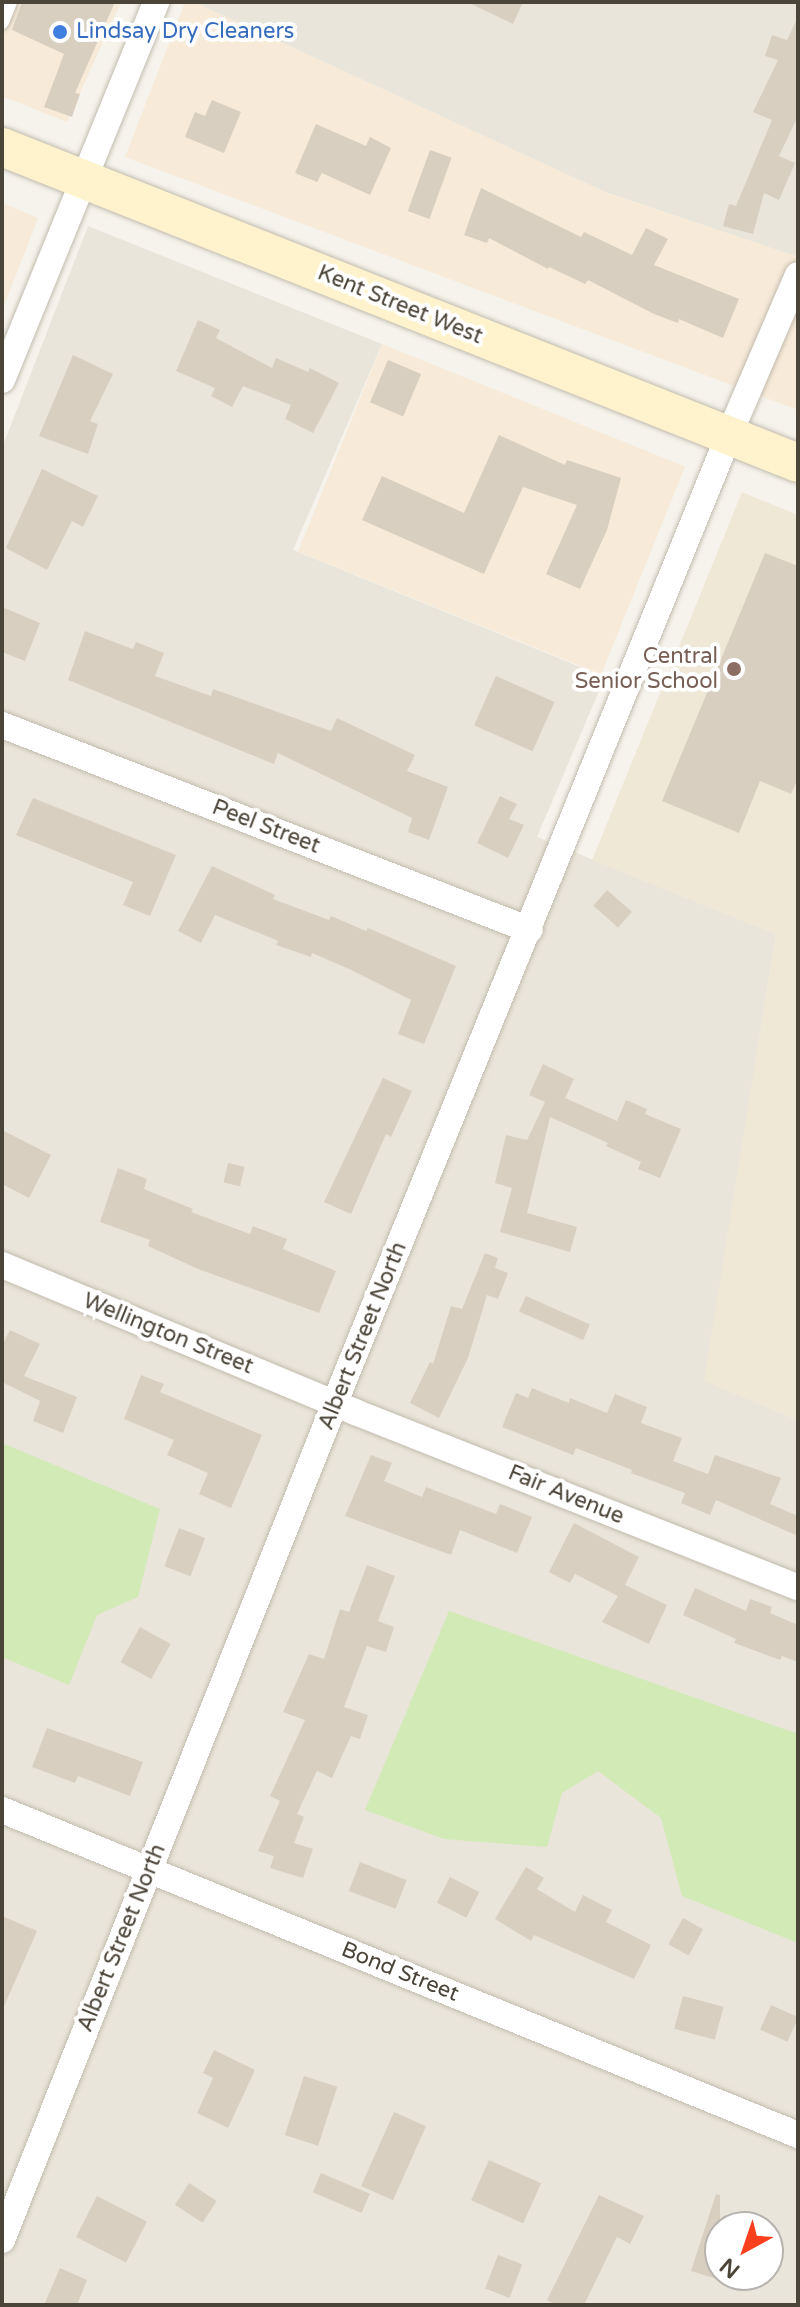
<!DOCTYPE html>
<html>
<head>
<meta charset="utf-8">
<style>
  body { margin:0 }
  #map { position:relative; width:800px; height:2307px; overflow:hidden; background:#f6f3ec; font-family:"Varela Round",sans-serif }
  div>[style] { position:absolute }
  .residential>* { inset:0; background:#eae5da }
  .commercial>* { inset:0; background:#f7ead8; transform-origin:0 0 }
  .education>* { inset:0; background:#efe8d6 }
  .green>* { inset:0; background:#d2eab5 }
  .building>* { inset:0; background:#d8cfc1; transform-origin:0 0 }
  .roads { filter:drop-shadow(0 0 2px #c2bbae) drop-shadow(0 0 2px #c2bbae) }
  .lane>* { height:14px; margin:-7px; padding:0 7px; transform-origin:7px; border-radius:7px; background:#fff }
  .street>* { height:26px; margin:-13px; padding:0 13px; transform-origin:13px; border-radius:13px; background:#fff }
  .secondary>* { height:38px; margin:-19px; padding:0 19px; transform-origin:19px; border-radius:19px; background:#fff3cd }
  .dots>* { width:22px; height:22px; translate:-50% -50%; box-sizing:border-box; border:4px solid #fff; border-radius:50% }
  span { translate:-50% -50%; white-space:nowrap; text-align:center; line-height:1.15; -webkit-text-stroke:8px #fff; paint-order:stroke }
  .shop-label { font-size:22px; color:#366cbe }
  .left { translate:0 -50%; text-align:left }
  .street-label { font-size:22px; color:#4b4439 }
  .education-label { font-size:22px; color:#785e54 }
  .right { translate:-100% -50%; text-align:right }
  .frame { position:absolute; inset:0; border:4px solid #4b4439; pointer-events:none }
  .north { position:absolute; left:704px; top:2211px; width:80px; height:80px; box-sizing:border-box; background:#fff; border:2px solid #b7b4b0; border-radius:50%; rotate:220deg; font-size:22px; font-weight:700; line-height:32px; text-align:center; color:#4b4439 }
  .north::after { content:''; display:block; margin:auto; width:28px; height:36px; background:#fc3f1d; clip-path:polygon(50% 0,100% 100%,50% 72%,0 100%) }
</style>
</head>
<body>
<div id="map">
  <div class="residential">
    <i style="clip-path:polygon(194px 2px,798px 2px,798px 257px,605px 192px)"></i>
    <i style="clip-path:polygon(evenodd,88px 226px,382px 344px,293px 550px,605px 677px,537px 837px,776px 934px,705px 1381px,798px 1420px,798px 2305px,2px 2305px,2px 448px,88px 226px,720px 2227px,768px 2227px,768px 2275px,720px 2275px,720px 2227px)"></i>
  </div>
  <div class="commercial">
    <i style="clip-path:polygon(2px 2px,121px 2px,67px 122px,2px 96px)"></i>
    <i style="clip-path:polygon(185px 2px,194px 2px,605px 192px,798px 257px,798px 410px,125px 157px)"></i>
    <i style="clip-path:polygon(2px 203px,38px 218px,2px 311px)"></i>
    <i style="left:382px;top:344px;width:327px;height:224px;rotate:22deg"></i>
  </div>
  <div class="education">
    <i style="clip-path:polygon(742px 492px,798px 515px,798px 1420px,704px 1381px,776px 934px,592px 860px)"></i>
  </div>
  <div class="green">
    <i style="clip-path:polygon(2px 1443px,160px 1509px,138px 1597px,97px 1615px,69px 1685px,2px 1657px)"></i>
    <i style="clip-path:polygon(449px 1611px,798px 1734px,798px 1943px,682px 1896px,661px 1818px,598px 1771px,562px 1793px,547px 1847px,444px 1839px,365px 1810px)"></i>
  </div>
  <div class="building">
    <i style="clip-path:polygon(22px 2px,115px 2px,75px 93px,80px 94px,72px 117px,44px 107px,64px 54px,12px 30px)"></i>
    <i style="clip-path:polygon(467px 2px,523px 2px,513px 24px)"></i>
    <i style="clip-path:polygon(798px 17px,798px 116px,779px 156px,795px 163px,779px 200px,764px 193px,753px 234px,723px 226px,729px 204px,736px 206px,772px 120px,753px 112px,778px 60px,765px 56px,772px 35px,787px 40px)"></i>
    <i style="clip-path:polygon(212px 100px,241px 112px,224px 153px,185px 137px,195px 112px,205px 116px)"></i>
    <i style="clip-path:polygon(316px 124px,366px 146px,370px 137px,391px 148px,370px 195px,322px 173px,317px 182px,295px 173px)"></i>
    <i style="left:430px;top:150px;width:23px;height:65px;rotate:20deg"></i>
    <i style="clip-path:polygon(481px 188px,581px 237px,584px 232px,632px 255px,646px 228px,668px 239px,654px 265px,739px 299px,723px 338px,679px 319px,678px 323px,654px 314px,588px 280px,585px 284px,549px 267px,548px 269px,489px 238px,487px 243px,464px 235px)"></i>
    <i style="clip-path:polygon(198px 320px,220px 330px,216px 338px,272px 368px,276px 358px,308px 372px,310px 368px,339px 383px,313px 433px,285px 419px,291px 405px,243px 386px,232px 407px,211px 396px,215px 388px,176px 371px)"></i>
    <i style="clip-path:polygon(73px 355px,113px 374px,90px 421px,98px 424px,88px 454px,39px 436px)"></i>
    <i style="left:388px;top:360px;width:36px;height:46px;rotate:23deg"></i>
    <i style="clip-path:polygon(499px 435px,565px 465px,567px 460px,621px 478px,607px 530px,580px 589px,546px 574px,577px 505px,523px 487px,484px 574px,362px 520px,382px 476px,464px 513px)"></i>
    <i style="clip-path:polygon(42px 469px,98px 496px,83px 527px,72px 521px,47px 570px,6px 548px)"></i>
    <i style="clip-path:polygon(765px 553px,798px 566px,798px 778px,791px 794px,760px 781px,739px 833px,662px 801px)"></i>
    <i style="clip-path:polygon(2px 607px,40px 623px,25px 661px,2px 652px)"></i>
    <i style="clip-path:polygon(85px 631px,133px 649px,136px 642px,164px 653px,155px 676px,211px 696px,213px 689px,331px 731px,337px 718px,415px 755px,407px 771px,448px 787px,429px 840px,408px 832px,412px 818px,278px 753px,274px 764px,68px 680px)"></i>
    <i style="left:496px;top:676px;width:64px;height:54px;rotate:24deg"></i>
    <i style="clip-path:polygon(500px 796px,517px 804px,509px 819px,524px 825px,508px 858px,477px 843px)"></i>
    <i style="clip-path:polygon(33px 798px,176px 855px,150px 916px,123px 905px,133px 882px,16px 835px)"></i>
    <i style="clip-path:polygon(212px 866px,275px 895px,273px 899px,329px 920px,331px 916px,366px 931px,368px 928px,456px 966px,424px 1044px,398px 1034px,411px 1000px,349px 969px,312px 953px,311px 957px,276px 945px,278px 941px,215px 915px,201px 943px,178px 931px)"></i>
    <i style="left:607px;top:890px;width:33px;height:21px;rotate:41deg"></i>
    <i style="clip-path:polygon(543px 1064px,574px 1079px,565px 1098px,617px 1121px,626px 1100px,647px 1109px,645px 1114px,681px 1129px,660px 1178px,638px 1169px,641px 1162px,606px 1146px,608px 1143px,550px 1117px,527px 1213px,577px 1227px,570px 1252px,500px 1232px,512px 1188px,495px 1183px,506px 1135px,527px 1140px,545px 1102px,529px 1095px)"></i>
    <i style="clip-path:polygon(383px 1078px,412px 1091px,391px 1137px,386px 1134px,351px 1214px,324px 1202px)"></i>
    <i style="clip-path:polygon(2px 1130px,51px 1155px,29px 1198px,2px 1184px)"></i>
    <i style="left:228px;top:1163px;width:17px;height:20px;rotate:13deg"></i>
    <i style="clip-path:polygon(118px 1168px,147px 1179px,144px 1189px,193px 1209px,191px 1212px,250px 1234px,253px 1226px,287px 1239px,283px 1249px,336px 1271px,319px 1313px,198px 1269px,148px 1246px,150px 1240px,100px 1222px)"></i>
    <i style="clip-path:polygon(485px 1253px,498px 1258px,495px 1268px,508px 1273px,498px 1299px,487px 1295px,468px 1358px,439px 1418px,410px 1403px,430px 1362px,433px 1364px,451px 1306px,462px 1309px)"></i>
    <i style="left:526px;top:1296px;width:70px;height:17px;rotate:24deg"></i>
    <i style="clip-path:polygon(10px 1330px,40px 1344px,24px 1376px,77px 1397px,63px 1433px,33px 1421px,40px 1401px,2px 1382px,2px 1346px)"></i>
    <i style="clip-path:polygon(141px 1375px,164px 1384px,160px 1392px,262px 1435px,231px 1508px,199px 1494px,208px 1473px,167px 1455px,174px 1440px,124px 1419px)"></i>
    <i style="clip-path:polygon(532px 1388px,569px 1403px,570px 1398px,607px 1413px,615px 1394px,647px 1407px,641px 1423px,682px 1438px,673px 1461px,708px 1474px,715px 1455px,781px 1478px,770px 1504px,798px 1516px,798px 1536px,716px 1500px,710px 1515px,681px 1503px,685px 1493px,631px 1473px,632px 1470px,576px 1448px,573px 1455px,502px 1427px,516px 1393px,528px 1398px)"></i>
    <i style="clip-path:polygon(371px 1455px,392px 1463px,384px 1481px,422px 1497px,426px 1487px,496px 1514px,500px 1504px,532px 1517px,517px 1553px,460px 1530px,451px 1555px,345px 1516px)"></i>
    <i style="clip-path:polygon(574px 1523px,639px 1557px,625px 1585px,667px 1605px,649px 1644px,602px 1622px,618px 1596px,575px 1574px,570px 1583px,549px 1572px)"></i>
    <i style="left:179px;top:1528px;width:28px;height:41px;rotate:21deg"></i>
    <i style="clip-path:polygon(367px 1565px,395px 1576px,378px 1621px,394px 1627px,386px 1652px,367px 1646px,344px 1707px,368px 1715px,360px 1739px,351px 1736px,332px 1778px,317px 1771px,297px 1814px,304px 1817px,294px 1843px,313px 1849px,303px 1878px,270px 1868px,274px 1856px,258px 1851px,280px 1801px,270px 1796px,305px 1720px,283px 1712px,309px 1654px,324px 1659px,340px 1609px,349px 1612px)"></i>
    <i style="clip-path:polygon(695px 1588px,746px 1611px,750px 1599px,772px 1607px,770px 1613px,798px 1625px,798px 1662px,782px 1656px,780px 1660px,734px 1643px,736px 1639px,683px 1615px)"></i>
    <i style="left:140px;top:1627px;width:35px;height:40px;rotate:29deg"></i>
    <i style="clip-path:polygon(47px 1728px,143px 1762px,130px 1796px,78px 1776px,75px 1783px,32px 1767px)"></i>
    <i style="left:360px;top:1862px;width:50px;height:31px;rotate:21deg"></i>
    <i style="clip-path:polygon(526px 1867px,544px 1878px,537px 1889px,575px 1912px,583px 1895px,612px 1910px,606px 1922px,651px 1945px,634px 1979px,534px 1935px,531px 1941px,495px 1919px)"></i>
    <i style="left:450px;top:1877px;width:33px;height:29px;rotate:27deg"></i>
    <i style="clip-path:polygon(2px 1916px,37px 1931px,2px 2011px)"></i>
    <i style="left:683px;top:1918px;width:23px;height:30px;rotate:29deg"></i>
    <i style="left:683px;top:1996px;width:42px;height:34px;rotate:15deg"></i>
    <i style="left:771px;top:2005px;width:30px;height:27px;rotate:24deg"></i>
    <i style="clip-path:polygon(214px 2050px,255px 2070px,228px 2128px,197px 2113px,213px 2078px,203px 2073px)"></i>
    <i style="left:304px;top:2076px;width:35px;height:62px;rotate:18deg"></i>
    <i style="left:394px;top:2112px;width:35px;height:81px;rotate:24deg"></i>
    <i style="left:489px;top:2160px;width:57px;height:44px;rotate:24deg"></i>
    <i style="left:321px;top:2173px;width:53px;height:21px;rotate:23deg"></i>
    <i style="left:189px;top:2183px;width:33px;height:26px;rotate:33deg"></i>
    <i style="clip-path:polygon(716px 2194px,720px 2195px,720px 2280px,691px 2271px)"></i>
    <i style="clip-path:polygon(599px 2195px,644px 2216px,630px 2244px,617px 2237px,584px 2305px,557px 2305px,547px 2300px)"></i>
    <i style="left:97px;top:2196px;width:56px;height:46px;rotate:27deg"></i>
    <i style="left:498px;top:2255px;width:26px;height:36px;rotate:21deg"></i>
    <i style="clip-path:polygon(60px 2268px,87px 2280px,77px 2305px,44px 2305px)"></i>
  </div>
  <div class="roads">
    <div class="lane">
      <i style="left:2px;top:22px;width:22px;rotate:-68deg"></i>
    </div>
    <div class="street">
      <i style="left:2px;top:380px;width:408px;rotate:-67.8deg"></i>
      <i style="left:2px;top:725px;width:566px;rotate:21.22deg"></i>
      <i style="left:2px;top:1265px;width:382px;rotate:22.6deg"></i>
      <i style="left:355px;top:1412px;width:476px;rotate:21.6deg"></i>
      <i style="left:2px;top:1810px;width:860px;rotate:22.21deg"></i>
      <i style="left:2px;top:2240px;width:931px;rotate:-68.31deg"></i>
      <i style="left:346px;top:1375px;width:1015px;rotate:-67.83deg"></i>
      <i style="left:729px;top:435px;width:174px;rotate:-66.7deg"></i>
    </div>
    <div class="secondary">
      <i style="left:2px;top:147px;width:856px;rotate:21.65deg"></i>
    </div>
  </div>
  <div class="dots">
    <i style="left:60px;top:32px;background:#3f7fe0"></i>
    <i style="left:734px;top:669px;background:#8d6e63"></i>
  </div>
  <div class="shop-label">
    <span class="left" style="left:76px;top:32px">Lindsay Dry Cleaners</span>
  </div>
  <div class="street-label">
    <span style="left:400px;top:305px;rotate:22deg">Kent Street West</span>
    <span style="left:266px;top:827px;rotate:21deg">Peel Street</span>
    <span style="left:168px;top:1334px;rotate:22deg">Wellington Street</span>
    <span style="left:363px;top:1336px;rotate:-68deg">Albert Street North</span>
    <span style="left:566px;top:1495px;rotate:22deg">Fair Avenue</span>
    <span style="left:122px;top:1938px;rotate:-68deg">Albert Street North</span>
    <span style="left:400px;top:1972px;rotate:22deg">Bond Street</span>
  </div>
  <div class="education-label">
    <span class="right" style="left:718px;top:669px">Central<br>Senior School</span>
  </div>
  <div class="frame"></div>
  <div class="north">N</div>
</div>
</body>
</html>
